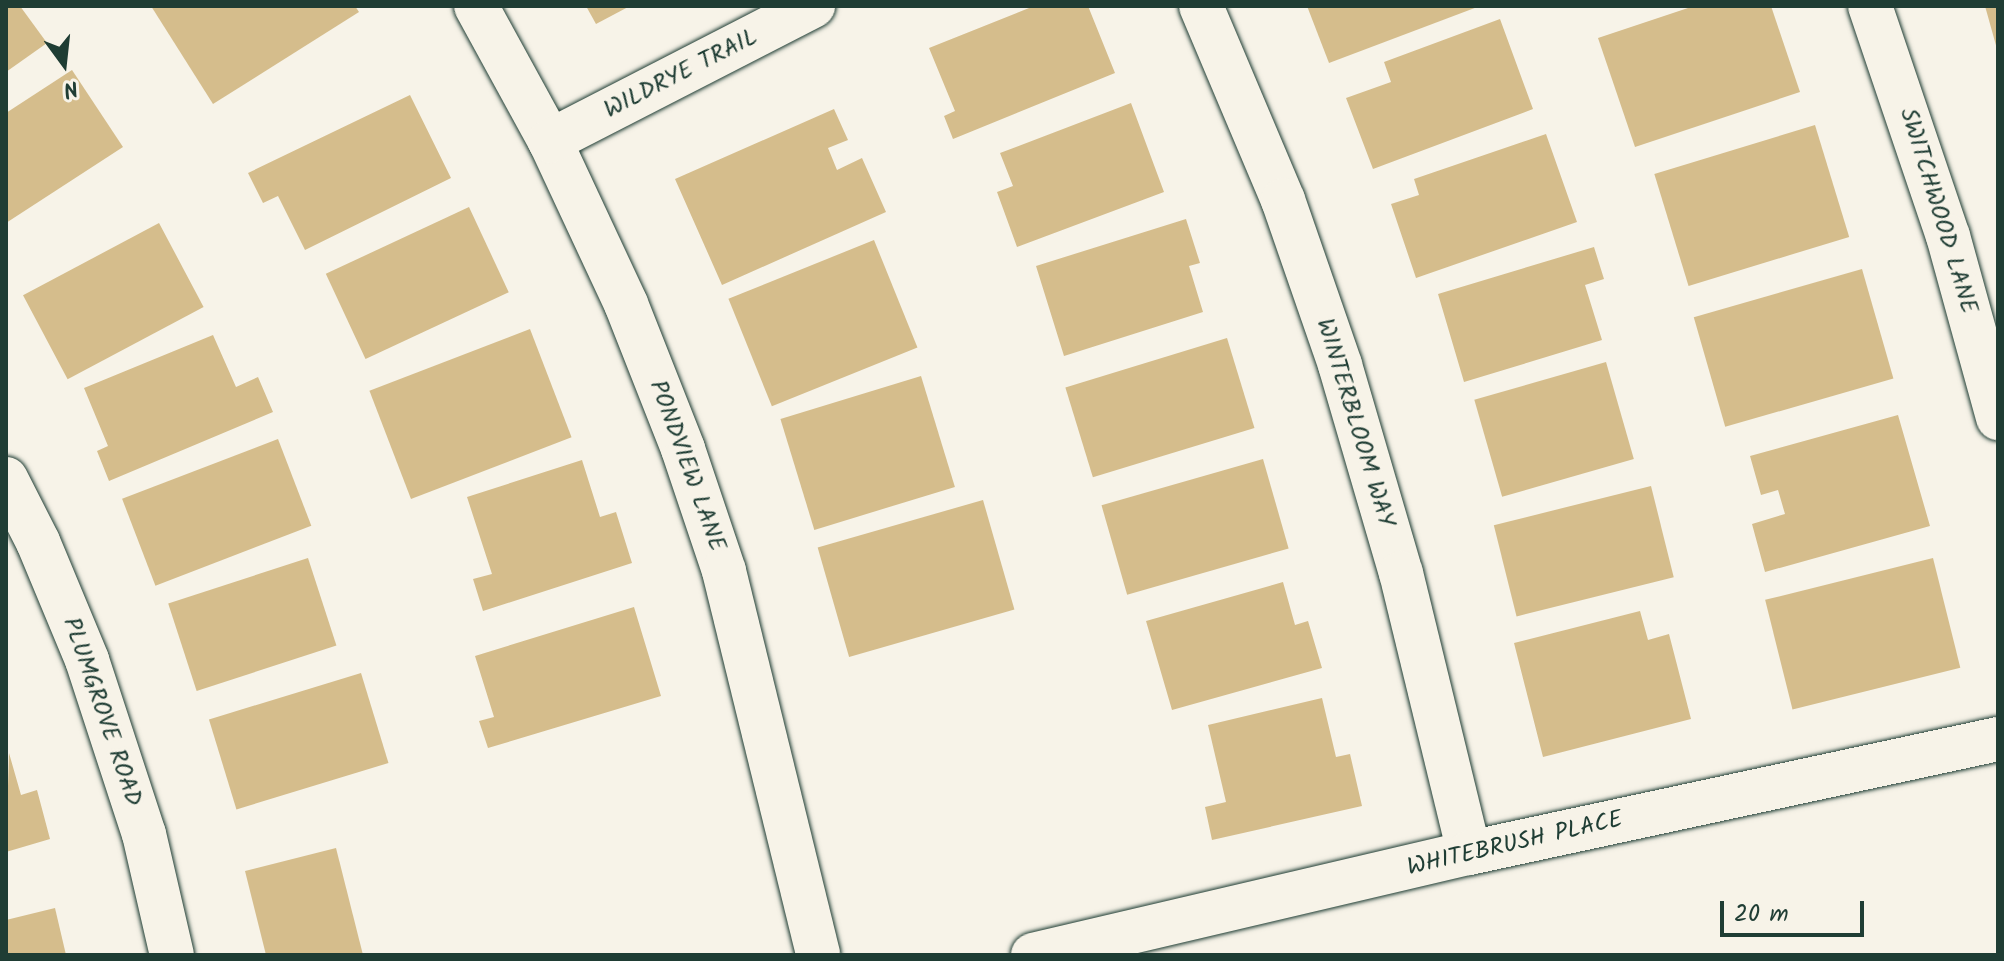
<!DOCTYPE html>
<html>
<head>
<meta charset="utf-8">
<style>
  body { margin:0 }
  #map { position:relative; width:2004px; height:961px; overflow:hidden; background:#f7f3e8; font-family:Kalam,sans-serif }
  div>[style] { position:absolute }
  .building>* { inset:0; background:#d5bd8c; transform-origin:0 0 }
  .roads { filter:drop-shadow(0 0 2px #1f3d34) drop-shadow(0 0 2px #1f3d34) }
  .minor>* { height:44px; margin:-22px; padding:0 22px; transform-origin:22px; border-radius:22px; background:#f7f3e8 }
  span { translate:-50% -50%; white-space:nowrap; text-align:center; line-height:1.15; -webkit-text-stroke:6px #f7f3e8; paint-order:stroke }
  .street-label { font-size:24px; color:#1f3d34 }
  .frame { position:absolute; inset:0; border:8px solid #1f3d34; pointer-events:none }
  .north { position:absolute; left:24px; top:24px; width:80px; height:80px; -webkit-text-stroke:6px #f7f3e8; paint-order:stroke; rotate:165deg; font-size:22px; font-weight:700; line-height:32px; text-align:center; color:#1f3d34 }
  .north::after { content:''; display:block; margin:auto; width:28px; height:36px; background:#1f3d34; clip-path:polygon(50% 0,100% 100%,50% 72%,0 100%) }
  .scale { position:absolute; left:1720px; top:901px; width:144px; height:36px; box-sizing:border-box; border:4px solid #1f3d34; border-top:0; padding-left:10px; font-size:24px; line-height:28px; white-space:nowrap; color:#1f3d34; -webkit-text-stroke:6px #f7f3e8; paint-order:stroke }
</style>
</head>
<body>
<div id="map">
  <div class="building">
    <i style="clip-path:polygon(6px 6px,20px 6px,47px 43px,6px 72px)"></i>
    <i style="clip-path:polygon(151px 6px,355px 6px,359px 12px,213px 104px)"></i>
    <i style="clip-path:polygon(586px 6px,630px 6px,596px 24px)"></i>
    <i style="clip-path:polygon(1034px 6px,1088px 6px,1115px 73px,953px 139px,944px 116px,955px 111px,929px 48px)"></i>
    <i style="clip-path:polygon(1307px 6px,1480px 6px,1329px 63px)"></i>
    <i style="clip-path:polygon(1694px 6px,1771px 6px,1800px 92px,1635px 147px,1598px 38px)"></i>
    <i style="clip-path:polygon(1985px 6px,1998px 6px,1998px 49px,1997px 49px)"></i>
    <i style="clip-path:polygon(1500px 19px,1533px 109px,1373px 169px,1346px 98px,1391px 82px,1384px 62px)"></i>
    <i style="clip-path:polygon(72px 70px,123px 147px,6px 223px,6px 113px)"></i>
    <i style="clip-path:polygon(410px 95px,451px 178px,305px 250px,278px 196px,263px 203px,248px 173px)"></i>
    <i style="clip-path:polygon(1131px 103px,1164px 192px,1017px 247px,997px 192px,1013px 186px,1000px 153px)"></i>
    <i style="clip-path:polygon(834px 109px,848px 140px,828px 148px,837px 170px,862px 158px,886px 212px,722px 285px,675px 179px)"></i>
    <i style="left:1815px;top:125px;width:117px;height:168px;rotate:73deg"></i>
    <i style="clip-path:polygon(1546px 134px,1577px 222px,1416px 278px,1391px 204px,1419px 195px,1414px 179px)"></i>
    <i style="left:469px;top:207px;width:94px;height:158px;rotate:65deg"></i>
    <i style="clip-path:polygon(1186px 219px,1200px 263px,1189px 266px,1203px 312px,1064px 356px,1036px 266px)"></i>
    <i style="left:159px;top:223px;width:95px;height:154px;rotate:62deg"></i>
    <i style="left:874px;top:240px;width:116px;height:157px;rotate:68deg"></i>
    <i style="clip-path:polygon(1594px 247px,1604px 279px,1585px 285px,1602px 340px,1464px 382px,1438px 294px)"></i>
    <i style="left:1862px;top:269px;width:114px;height:175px;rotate:74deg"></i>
    <i style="left:530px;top:329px;width:116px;height:172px;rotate:69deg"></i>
    <i style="clip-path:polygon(213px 335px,236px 387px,258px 377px,273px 412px,109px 481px,97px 451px,108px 446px,84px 388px)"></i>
    <i style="left:1227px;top:338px;width:94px;height:169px;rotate:73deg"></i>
    <i style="left:1606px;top:362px;width:101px;height:137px;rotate:74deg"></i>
    <i style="left:921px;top:376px;width:116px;height:147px;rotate:73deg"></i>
    <i style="clip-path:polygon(1898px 415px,1930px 526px,1765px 572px,1752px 524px,1785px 514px,1778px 490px,1761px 495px,1750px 456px)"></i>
    <i style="left:278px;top:439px;width:93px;height:167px;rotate:69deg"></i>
    <i style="left:1263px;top:459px;width:93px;height:168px;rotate:74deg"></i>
    <i style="clip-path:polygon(582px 460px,600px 517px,616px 512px,632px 563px,483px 611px,473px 579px,492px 574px,467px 497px)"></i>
    <i style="left:1651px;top:486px;width:94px;height:162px;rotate:76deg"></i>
    <i style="left:983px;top:500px;width:114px;height:172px;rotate:74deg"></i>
    <i style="left:308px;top:558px;width:92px;height:147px;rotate:72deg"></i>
    <i style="left:1933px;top:558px;width:113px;height:173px;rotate:76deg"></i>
    <i style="clip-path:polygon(1283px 582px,1295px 625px,1308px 621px,1322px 668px,1172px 710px,1146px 621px)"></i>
    <i style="clip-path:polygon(634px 607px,661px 696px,488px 748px,479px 721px,494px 717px,475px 656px)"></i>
    <i style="clip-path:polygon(1640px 611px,1648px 640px,1669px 634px,1691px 719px,1543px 757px,1514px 643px)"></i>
    <i style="left:361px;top:673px;width:94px;height:159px;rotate:73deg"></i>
    <i style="clip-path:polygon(1322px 698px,1336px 757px,1350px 754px,1362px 806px,1212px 840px,1205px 807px,1226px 802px,1208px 725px)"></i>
    <i style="clip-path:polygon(9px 753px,21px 795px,37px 790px,50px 839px,6px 852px)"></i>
    <i style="clip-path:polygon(336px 848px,363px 955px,266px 955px,245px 871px)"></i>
    <i style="clip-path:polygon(55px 908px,66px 955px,6px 955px,6px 920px)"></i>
  </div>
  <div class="roads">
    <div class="minor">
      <i style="left:476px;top:6px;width:154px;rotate:61.3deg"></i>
      <i style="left:550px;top:141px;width:180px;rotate:65deg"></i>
      <i style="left:626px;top:304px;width:156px;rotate:68.5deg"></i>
      <i style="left:683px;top:449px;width:129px;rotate:71.4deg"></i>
      <i style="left:724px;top:571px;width:395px;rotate:76.2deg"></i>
      <i style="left:1201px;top:6px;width:211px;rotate:67.1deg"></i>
      <i style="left:1283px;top:200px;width:175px;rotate:70.9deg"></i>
      <i style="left:1340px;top:365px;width:217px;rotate:73.7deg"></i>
      <i style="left:1401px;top:573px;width:288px;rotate:76.3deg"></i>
      <i style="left:1870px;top:6px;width:243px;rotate:71.3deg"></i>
      <i style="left:1948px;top:236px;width:189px;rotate:74.6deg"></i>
      <i style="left:550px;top:141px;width:296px;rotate:-27.2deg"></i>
      <i style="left:6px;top:479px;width:71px;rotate:63.1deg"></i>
      <i style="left:38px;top:542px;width:128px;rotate:67.4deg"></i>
      <i style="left:87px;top:660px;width:183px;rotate:71.9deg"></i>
      <i style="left:144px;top:834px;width:124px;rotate:77deg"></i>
      <i style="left:1033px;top:955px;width:448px;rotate:-13.2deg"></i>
      <i style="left:1469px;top:853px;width:541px;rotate:-12.16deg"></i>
    </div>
  </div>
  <div class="street-label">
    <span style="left:681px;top:74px;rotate:-27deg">WILDRYE TRAIL</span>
    <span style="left:1938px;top:211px;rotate:73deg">SWITCHWOOD LANE</span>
    <span style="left:1355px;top:423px;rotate:73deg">WINTERBLOOM WAY</span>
    <span style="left:687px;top:466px;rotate:70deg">PONDVIEW LANE</span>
    <span style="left:102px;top:712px;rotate:71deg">PLUMGROVE ROAD</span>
    <span style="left:1515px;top:844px;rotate:-13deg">WHITEBRUSH PLACE</span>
  </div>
  <div class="frame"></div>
  <div class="north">N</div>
  <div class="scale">20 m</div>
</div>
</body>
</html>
